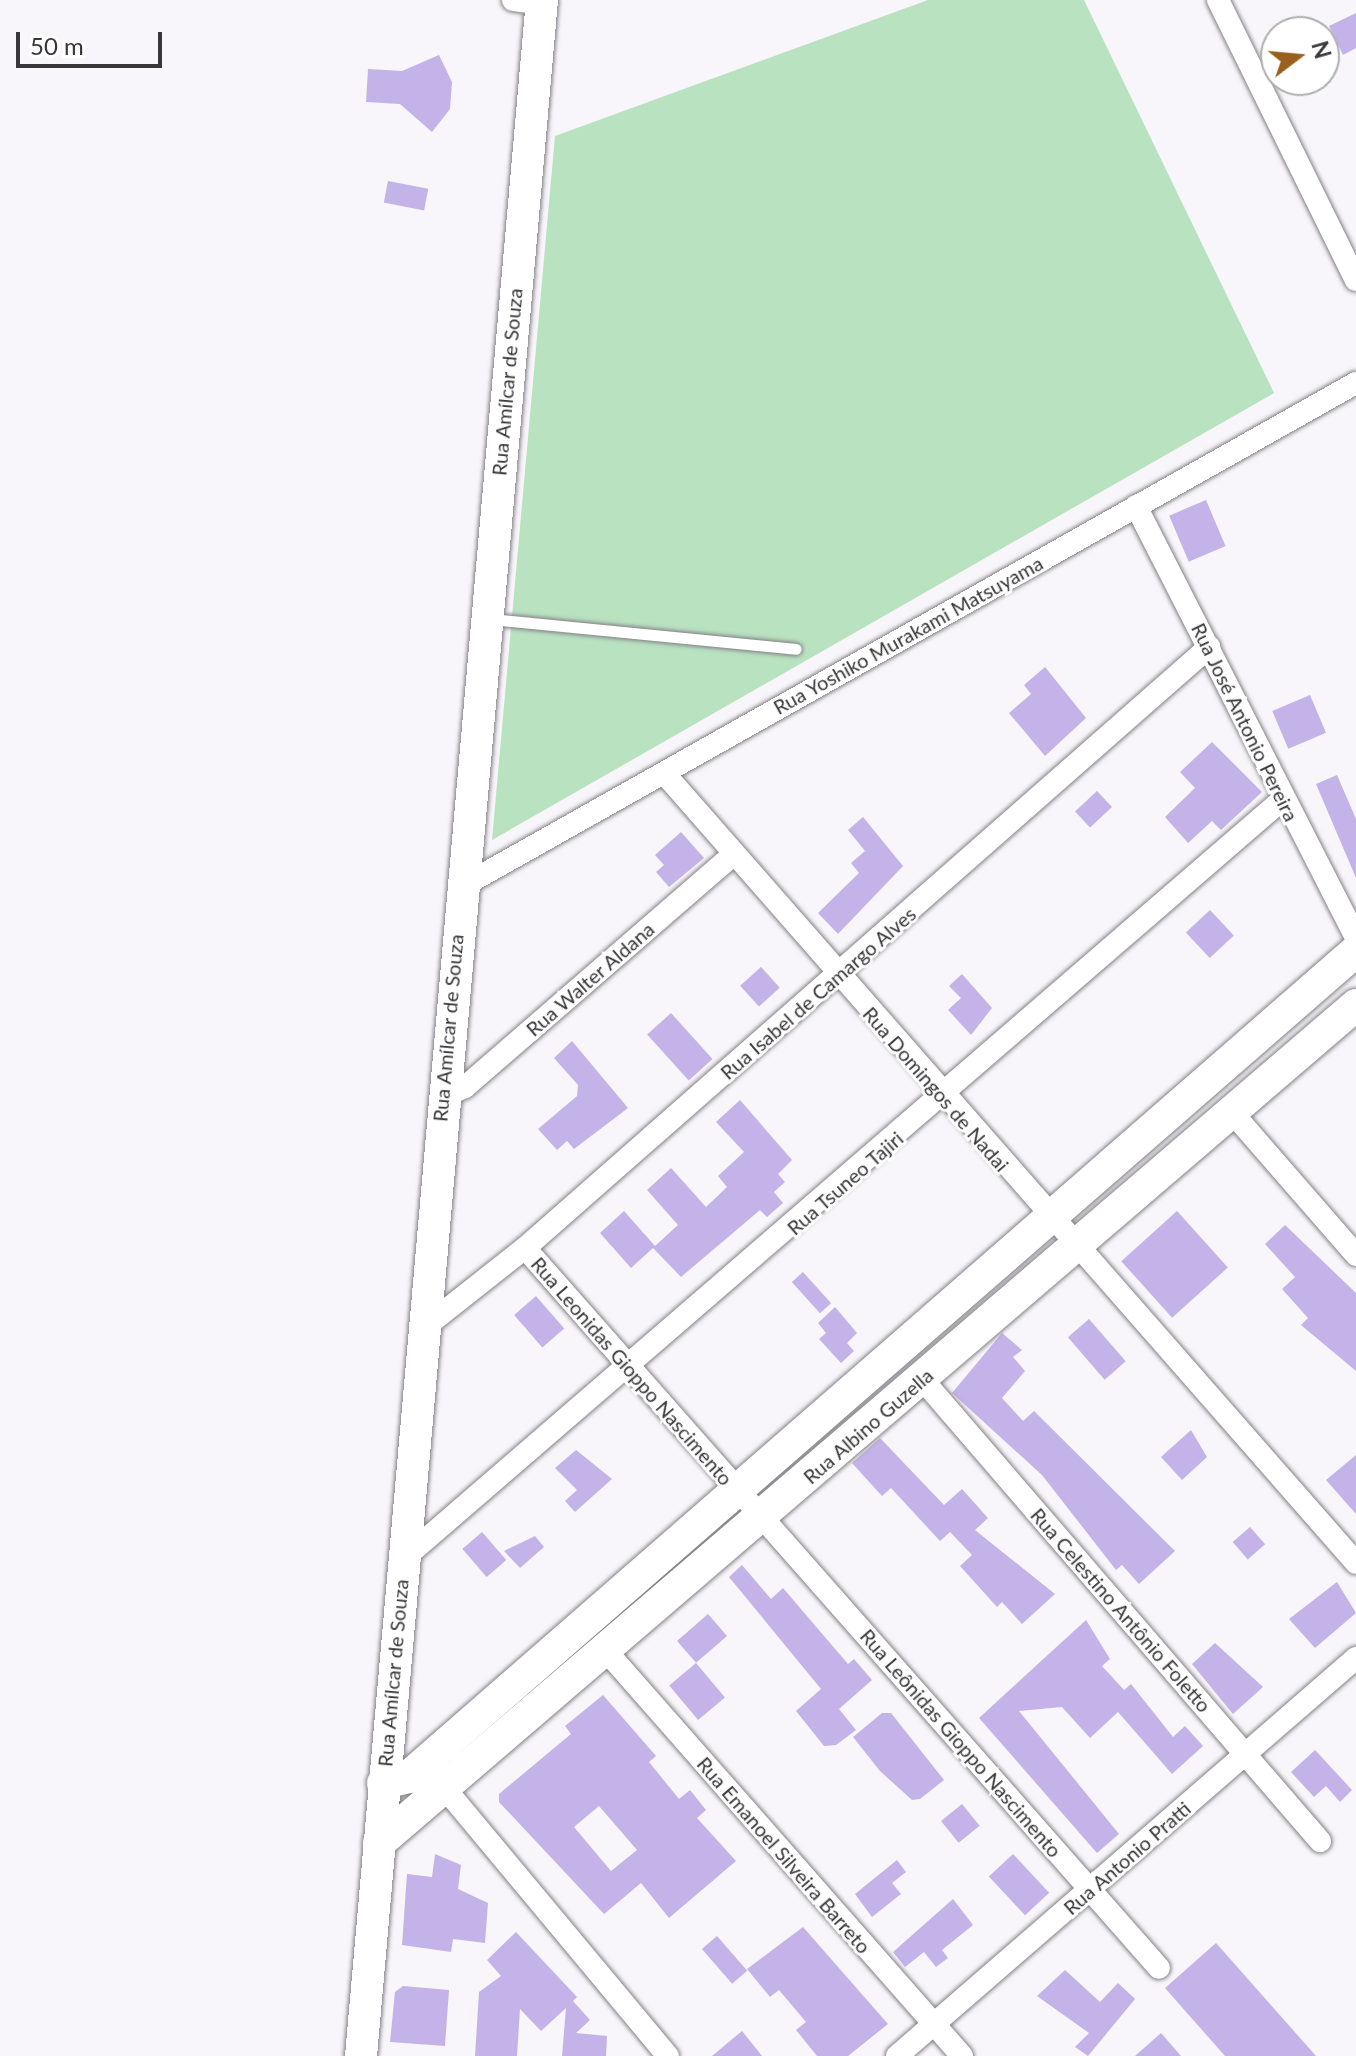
<!DOCTYPE html>
<html>
<head>
<meta charset="utf-8">
<style>
  body { margin:0 }
  #map { position:relative; width:1356px; height:2056px; overflow:hidden; background:#f8f5fb; font-family:Lato,sans-serif }
  div>[style] { position:absolute }
  .green>* { inset:0; background:#b9e2c1 }
  .building>* { inset:0; background:#c3b3e8; transform-origin:0 0 }
  .roads { filter:drop-shadow(0 0 2px #838086) drop-shadow(0 0 2px #838086) }
  .lane>* { height:11px; margin:-5.5px; padding:0 5.5px; transform-origin:5.5px; border-radius:5.5px; background:#fff }
  .street>* { height:22px; margin:-11px; padding:0 11px; transform-origin:11px; border-radius:11px; background:#fff }
  .secondary>* { height:32px; margin:-16px; padding:0 16px; transform-origin:16px; border-radius:16px; background:#fff }
  span { translate:-50% -50%; white-space:nowrap; text-align:center; line-height:1.15; -webkit-text-stroke:6px #fff; paint-order:stroke }
  .street-label { font-size:20px; color:#383639 }
  .north { position:absolute; left:1260px; top:16px; width:80px; height:80px; box-sizing:border-box; background:#fff; border:2px solid #afafb0; border-radius:50%; rotate:74deg; font-size:22px; font-weight:700; line-height:32px; text-align:center; color:#383639 }
  .north::after { content:''; display:block; margin:auto; width:28px; height:36px; background:#99601d; clip-path:polygon(50% 0,100% 100%,50% 72%,0 100%) }
  .scale { position:absolute; left:16px; top:32px; width:146px; height:36px; box-sizing:border-box; border:4px solid #383639; border-top:0; padding-left:10px; font-size:24px; line-height:28px; white-space:nowrap; color:#383639; -webkit-text-stroke:6px #fff; paint-order:stroke }
</style>
</head>
<body>
<div id="map">
  <div class="green">
    <i style="clip-path:polygon(928px 0,1084px 0,1274px 393px,492px 840px,555px 136px)"></i>
  </div>
  <div class="building">
    <i style="clip-path:polygon(1356px 13px,1356px 48px,1343px 55px,1329px 26px)"></i>
    <i style="clip-path:polygon(439px 55px,452px 82px,450px 109px,432px 132px,400px 104px,366px 102px,368px 69px,402px 71px)"></i>
    <i style="left:388px;top:181px;width:41px;height:22px;rotate:11deg"></i>
    <i style="left:1206px;top:500px;width:50px;height:40px;rotate:67deg"></i>
    <i style="clip-path:polygon(1045px 667px,1086px 718px,1045px 756px,1009px 713px,1031px 694px,1024px 685px)"></i>
    <i style="left:1310px;top:695px;width:41px;height:41px;rotate:67deg"></i>
    <i style="clip-path:polygon(1212px 742px,1262px 792px,1221px 830px,1212px 821px,1188px 843px,1165px 817px,1195px 788px,1180px 772px)"></i>
    <i style="clip-path:polygon(1337px 775px,1356px 819px,1356px 878px,1316px 784px)"></i>
    <i style="left:1097px;top:791px;width:22px;height:30px;rotate:47deg"></i>
    <i style="clip-path:polygon(863px 817px,903px 866px,838px 934px,818px 913px,859px 873px,851px 863px,865px 851px,848px 830px)"></i>
    <i style="clip-path:polygon(681px 832px,704px 858px,669px 887px,656px 872px,664px 865px,655px 855px)"></i>
    <i style="left:1210px;top:910px;width:35px;height:33px;rotate:47deg"></i>
    <i style="left:761px;top:967px;width:28px;height:28px;rotate:48deg"></i>
    <i style="clip-path:polygon(962px 974px,992px 1008px,971px 1035px,948px 1010px,961px 998px,949px 986px)"></i>
    <i style="left:671px;top:1013px;width:62px;height:32px;rotate:48deg"></i>
    <i style="clip-path:polygon(572px 1041px,628px 1108px,574px 1149px,567px 1141px,557px 1150px,538px 1129px,577px 1096px,578px 1085px,554px 1058px)"></i>
    <i style="clip-path:polygon(740px 1100px,792px 1160px,778px 1174px,785px 1182px,774px 1192px,783px 1203px,767px 1217px,760px 1210px,681px 1277px,653px 1248px,631px 1268px,600px 1233px,624px 1211px,655px 1246px,678px 1225px,647px 1190px,671px 1168px,706px 1207px,727px 1187px,718px 1176px,744px 1152px,716px 1122px)"></i>
    <i style="left:1177px;top:1211px;width:76px;height:75px;rotate:48deg"></i>
    <i style="clip-path:polygon(1285px 1225px,1356px 1293px,1356px 1371px,1301px 1325px,1308px 1318px,1282px 1289px,1295px 1277px,1265px 1244px)"></i>
    <i style="left:803px;top:1272px;width:42px;height:15px;rotate:48deg"></i>
    <i style="left:536px;top:1296px;width:43px;height:29px;rotate:49deg"></i>
    <i style="clip-path:polygon(835px 1307px,857px 1333px,847px 1343px,854px 1351px,841px 1363px,819px 1339px,826px 1333px,818px 1323px)"></i>
    <i style="left:1089px;top:1319px;width:56px;height:28px;rotate:49deg"></i>
    <i style="clip-path:polygon(1002px 1333px,1022px 1350px,1013px 1357px,1025px 1371px,1002px 1398px,1023px 1421px,1034px 1411px,1175px 1551px,1139px 1584px,1122px 1565px,1116px 1570px,1042px 1475px,952px 1393px)"></i>
    <i style="clip-path:polygon(1191px 1430px,1207px 1457px,1182px 1480px,1161px 1457px)"></i>
    <i style="clip-path:polygon(880px 1438px,944px 1505px,962px 1489px,988px 1518px,975px 1530px,1055px 1594px,1022px 1624px,1002px 1602px,997px 1607px,960px 1566px,972px 1555px,950px 1532px,940px 1541px,891px 1488px,882px 1496px,852px 1463px)"></i>
    <i style="clip-path:polygon(576px 1450px,612px 1479px,575px 1512px,565px 1501px,577px 1490px,555px 1468px)"></i>
    <i style="clip-path:polygon(1356px 1455px,1356px 1514px,1326px 1480px)"></i>
    <i style="left:1250px;top:1527px;width:23px;height:23px;rotate:49deg"></i>
    <i style="left:482px;top:1532px;width:37px;height:26px;rotate:49deg"></i>
    <i style="clip-path:polygon(535px 1536px,544px 1547px,520px 1568px,504px 1551px)"></i>
    <i style="clip-path:polygon(742px 1565px,771px 1599px,783px 1588px,848px 1664px,854px 1659px,872px 1680px,839px 1709px,856px 1730px,836px 1745px,824px 1746px,796px 1711px,821px 1689px,729px 1577px)"></i>
    <i style="clip-path:polygon(1337px 1582px,1356px 1613px,1315px 1648px,1289px 1619px)"></i>
    <i style="left:708px;top:1614px;width:29px;height:41px;rotate:49deg"></i>
    <i style="clip-path:polygon(1086px 1620px,1110px 1659px,1102px 1666px,1124px 1690px,1131px 1684px,1173px 1737px,1185px 1726px,1203px 1746px,1172px 1774px,1118px 1712px,1090px 1738px,1062px 1707px,1019px 1711px,1119px 1834px,1097px 1853px,979px 1718px)"></i>
    <i style="clip-path:polygon(1215px 1643px,1263px 1687px,1233px 1714px,1192px 1664px)"></i>
    <i style="left:696px;top:1663px;width:45px;height:35px;rotate:50deg"></i>
    <i style="clip-path:polygon(evenodd,603px 1695px,656px 1756px,649px 1762px,679px 1799px,690px 1790px,706px 1810px,697px 1818px,736px 1861px,669px 1918px,641px 1883px,604px 1914px,499px 1802px,499px 1794px,571px 1734px,565px 1726px,603px 1695px,599px 1806px,637px 1850px,611px 1871px,574px 1827px,599px 1806px)"></i>
    <i style="clip-path:polygon(882px 1713px,891px 1713px,944px 1780px,920px 1799px,912px 1800px,880px 1771px,853px 1737px)"></i>
    <i style="clip-path:polygon(1315px 1750px,1352px 1790px,1340px 1802px,1326px 1786px,1314px 1797px,1291px 1772px)"></i>
    <i style="left:962px;top:1804px;width:28px;height:27px;rotate:51deg"></i>
    <i style="clip-path:polygon(435px 1854px,461px 1865px,458px 1889px,488px 1903px,485px 1943px,453px 1939px,451px 1952px,402px 1945px,407px 1874px,432px 1877px)"></i>
    <i style="left:1013px;top:1854px;width:53px;height:33px;rotate:47deg"></i>
    <i style="clip-path:polygon(897px 1860px,906px 1872px,892px 1883px,901px 1894px,872px 1917px,855px 1894px)"></i>
    <i style="clip-path:polygon(953px 1899px,973px 1925px,942px 1950px,948px 1958px,936px 1967px,924px 1952px,905px 1967px,893px 1952px)"></i>
    <i style="clip-path:polygon(803px 1927px,888px 2024px,848px 2056px,817px 2056px,796px 2030px,806px 2022px,779px 1990px,770px 1997px,747px 1969px)"></i>
    <i style="clip-path:polygon(516px 1932px,577px 1997px,573px 2001px,590px 2020px,576px 2033px,607px 2036px,606px 2056px,562px 2056px,566px 2008px,541px 2031px,520px 2009px,517px 2056px,475px 2056px,479px 1992px,501px 1976px,487px 1960px)"></i>
    <i style="left:717px;top:1936px;width:46px;height:20px;rotate:49deg"></i>
    <i style="clip-path:polygon(1216px 1943px,1316px 2056px,1225px 2056px,1165px 1988px)"></i>
    <i style="clip-path:polygon(1065px 1970px,1100px 2002px,1118px 1983px,1135px 1999px,1088px 2056px,1075px 2047px,1089px 2033px,1037px 1996px)"></i>
    <i style="clip-path:polygon(403px 1986px,449px 1990px,445px 2046px,390px 2042px,395px 1992px)"></i>
    <i style="clip-path:polygon(742px 2031px,762px 2056px,712px 2056px)"></i>
    <i style="clip-path:polygon(1161px 2033px,1181px 2056px,1135px 2056px)"></i>
  </div>
  <div class="roads">
    <div class="lane">
      <i style="left:491px;top:619px;width:306px;rotate:5.6deg"></i>
    </div>
    <div class="street">
      <i style="left:513px;top:0;width:29px;rotate:8deg"></i>
      <i style="left:1218px;top:0;width:312px;rotate:63.8deg"></i>
      <i style="left:1136px;top:506px;width:484px;rotate:63deg"></i>
      <i style="left:664px;top:773px;width:1050px;rotate:48.78deg"></i>
      <i style="left:461px;top:887px;width:1027px;rotate:-29.39deg"></i>
      <i style="left:442px;top:1097px;width:25px;rotate:-23deg"></i>
      <i style="left:465px;top:1087px;width:356px;rotate:-40.9deg"></i>
      <i style="left:1230px;top:1110px;width:192px;rotate:49deg"></i>
      <i style="left:525px;top:1248px;width:959px;rotate:48.63deg"></i>
      <i style="left:421px;top:1330px;width:132px;rotate:-38.3deg"></i>
      <i style="left:525px;top:1248px;width:911px;rotate:-41.3deg"></i>
      <i style="left:922px;top:1379px;width:610px;rotate:49.26deg"></i>
      <i style="left:402px;top:1560px;width:1163px;rotate:-40.82deg"></i>
      <i style="left:607px;top:1652px;width:538px;rotate:48.69deg"></i>
      <i style="left:447px;top:1791px;width:345px;rotate:50.2deg"></i>
      <i style="left:897px;top:2056px;width:608px;rotate:-40.93deg"></i>
    </div>
    <div class="secondary">
      <i style="left:383px;top:1783px;width:26px;rotate:-13deg"></i>
      <i style="left:408px;top:1777px;width:1257px;rotate:-41.07deg"></i>
      <i style="left:379px;top:1843px;width:1287px;rotate:-40.62deg"></i>
      <i style="left:361px;top:2056px;width:2064px;rotate:-84.97deg"></i>
    </div>
  </div>
  <div class="street-label">
    <span style="left:507px;top:382px;rotate:-85deg">Rua Amílcar de Souza</span>
    <span style="left:908px;top:635px;rotate:-29deg">Rua Yoshiko Murakami Matsuyama</span>
    <span style="left:1245px;top:722px;rotate:64deg">Rua José Antonio Pereira</span>
    <span style="left:590px;top:979px;rotate:-41deg">Rua Walter Aldana</span>
    <span style="left:818px;top:993px;rotate:-41deg">Rua Isabel de Camargo Alves</span>
    <span style="left:448px;top:1028px;rotate:-85deg">Rua Amílcar de Souza</span>
    <span style="left:936px;top:1089px;rotate:49deg">Rua Domingos de Nadai</span>
    <span style="left:845px;top:1183px;rotate:-41deg">Rua Tsuneo Tajiri</span>
    <span style="left:632px;top:1371px;rotate:49deg">Rua Leonidas Gioppo Nascimento</span>
    <span style="left:868px;top:1426px;rotate:-41deg">Rua Albino Guzella</span>
    <span style="left:1121px;top:1610px;rotate:49deg">Rua Celestino Antônio Foletto</span>
    <span style="left:393px;top:1673px;rotate:-85deg">Rua Amílcar de Souza</span>
    <span style="left:961px;top:1743px;rotate:49deg">Rua Leônidas Gioppo Nascimento</span>
    <span style="left:784px;top:1855px;rotate:49deg">Rua Emanoel Silveira Barreto</span>
    <span style="left:1127px;top:1858px;rotate:-41deg">Rua Antonio Pratti</span>
  </div>
  <div class="north">N</div>
  <div class="scale">50 m</div>
</div>
</body>
</html>
